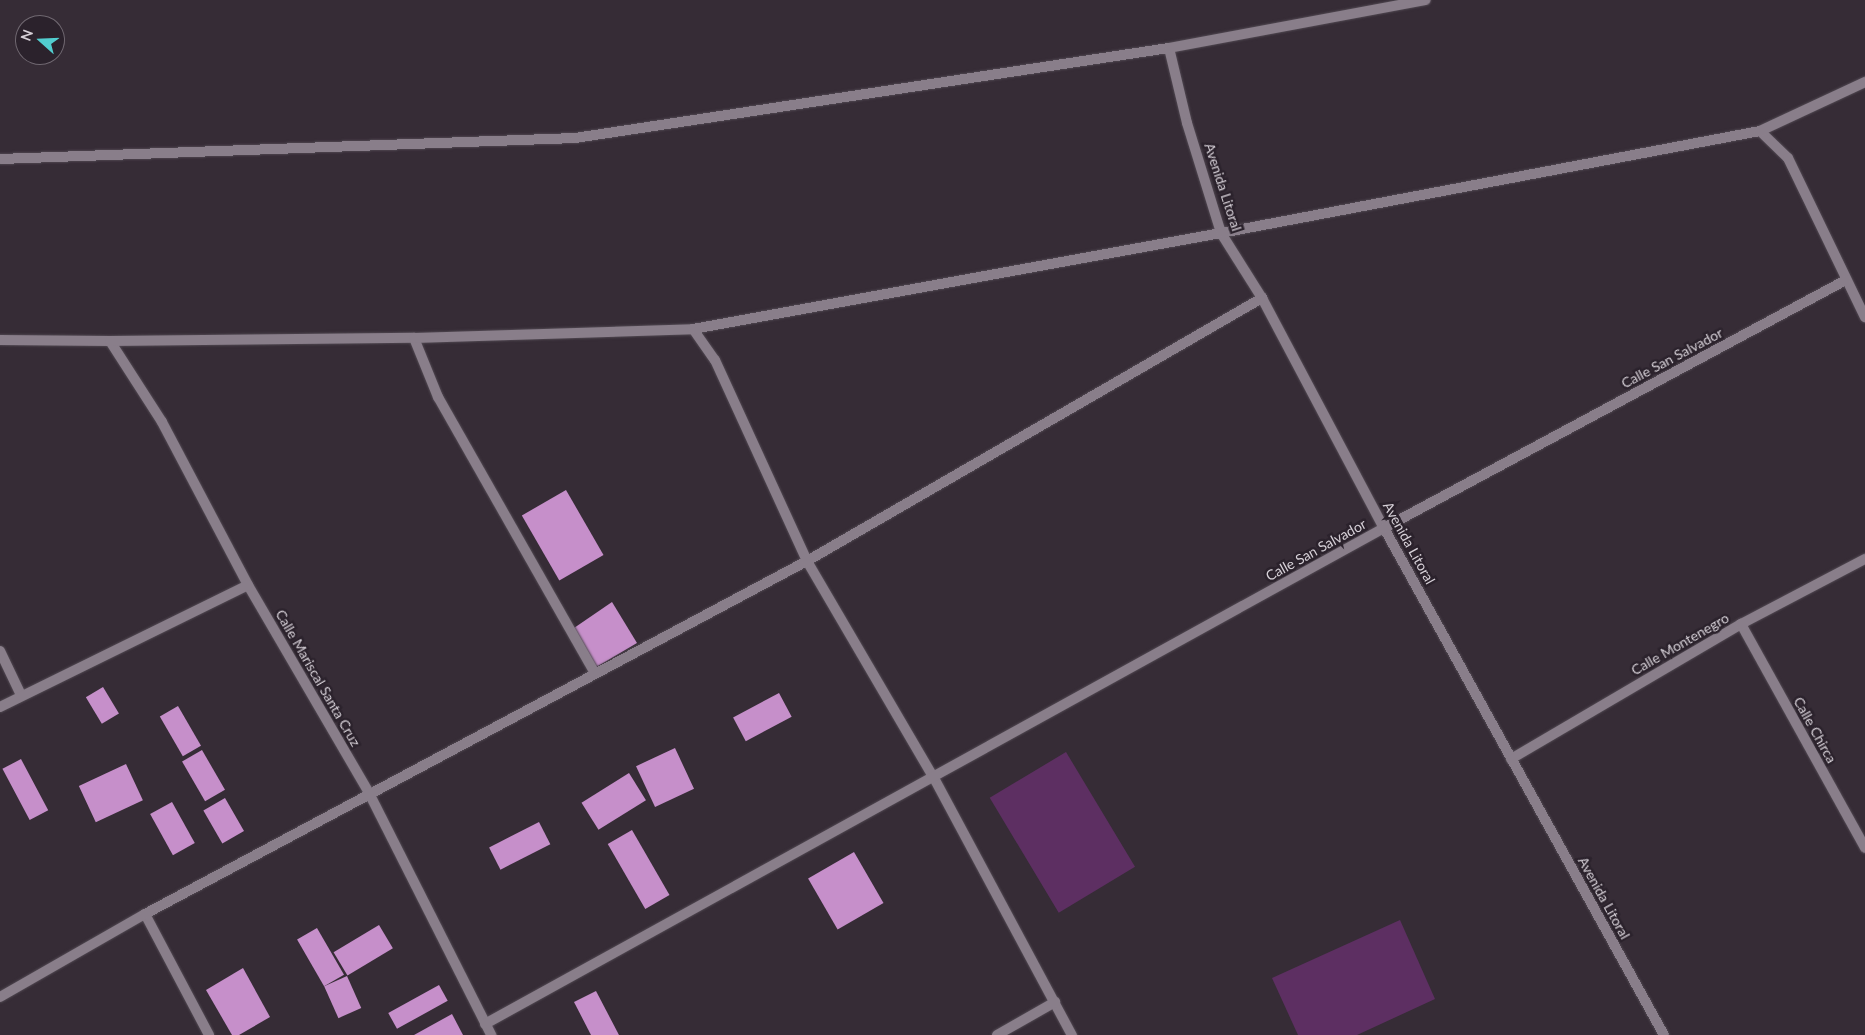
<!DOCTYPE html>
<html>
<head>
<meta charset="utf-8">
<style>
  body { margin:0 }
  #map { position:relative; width:1865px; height:1035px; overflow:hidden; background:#362c36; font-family:Lato,sans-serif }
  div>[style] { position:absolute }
  .green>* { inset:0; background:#5d2f62; transform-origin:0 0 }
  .building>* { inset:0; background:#c68fca; transform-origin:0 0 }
  .roads { filter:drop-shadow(0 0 1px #514952) drop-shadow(0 0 1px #514952) }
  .minor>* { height:10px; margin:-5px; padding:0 5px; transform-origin:5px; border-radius:5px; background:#897e8a }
  .tertiary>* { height:10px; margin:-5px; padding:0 5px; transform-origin:5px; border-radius:5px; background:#897e8a }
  span { translate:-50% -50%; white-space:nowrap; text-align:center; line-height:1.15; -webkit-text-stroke:5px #2b222c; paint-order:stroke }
  .street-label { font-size:14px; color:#d7d1d8 }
  .north { position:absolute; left:15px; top:15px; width:50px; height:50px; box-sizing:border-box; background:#2b222c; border:1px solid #706871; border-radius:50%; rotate:290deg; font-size:14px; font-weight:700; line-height:20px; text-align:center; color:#d7d1d8 }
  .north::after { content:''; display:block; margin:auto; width:18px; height:22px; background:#52cdcf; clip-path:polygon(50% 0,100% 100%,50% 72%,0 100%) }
</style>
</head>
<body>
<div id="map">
  <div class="green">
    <i style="left:1066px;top:752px;width:134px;height:89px;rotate:59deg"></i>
    <i style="clip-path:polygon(1400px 920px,1435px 999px,1357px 1035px,1298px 1035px,1272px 978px)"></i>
  </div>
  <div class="building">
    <i style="left:566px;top:490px;width:75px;height:51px;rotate:60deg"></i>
    <i style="clip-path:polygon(612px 602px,637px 643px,593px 669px,574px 628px)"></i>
    <i style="left:103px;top:687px;width:31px;height:20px;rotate:59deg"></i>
    <i style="left:779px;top:693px;width:27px;height:52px;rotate:62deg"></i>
    <i style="left:178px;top:706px;width:46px;height:21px;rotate:60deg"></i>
    <i style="left:675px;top:748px;width:45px;height:43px;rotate:65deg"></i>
    <i style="left:202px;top:750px;width:46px;height:23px;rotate:60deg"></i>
    <i style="left:21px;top:759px;width:58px;height:21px;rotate:62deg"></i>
    <i style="left:126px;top:764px;width:40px;height:52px;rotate:65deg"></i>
    <i style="left:629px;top:773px;width:32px;height:56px;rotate:58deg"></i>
    <i style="left:225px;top:798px;width:38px;height:25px;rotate:60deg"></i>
    <i style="left:172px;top:802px;width:47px;height:25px;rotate:61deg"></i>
    <i style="left:539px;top:822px;width:25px;height:56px;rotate:63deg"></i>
    <i style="left:632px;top:830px;width:75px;height:28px;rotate:60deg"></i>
    <i style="left:854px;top:852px;width:59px;height:53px;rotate:60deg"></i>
    <i style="left:379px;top:925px;width:27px;height:53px;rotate:59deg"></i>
    <i style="left:317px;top:928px;width:54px;height:23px;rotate:60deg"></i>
    <i style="clip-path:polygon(243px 968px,270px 1017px,239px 1035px,232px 1035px,206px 990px)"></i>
    <i style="left:347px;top:976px;width:35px;height:25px;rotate:66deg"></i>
    <i style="left:439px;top:985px;width:18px;height:58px;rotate:61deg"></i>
    <i style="clip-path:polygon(596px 991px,619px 1035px,591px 1035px,574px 1002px)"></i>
    <i style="clip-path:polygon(452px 1014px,463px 1035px,414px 1035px)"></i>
  </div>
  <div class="roads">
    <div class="minor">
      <i style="left:1169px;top:48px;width:77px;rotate:76.5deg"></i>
      <i style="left:1187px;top:123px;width:115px;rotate:72.8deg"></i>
      <i style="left:1221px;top:233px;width:77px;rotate:57.8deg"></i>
      <i style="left:1262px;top:298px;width:260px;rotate:62.1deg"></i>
      <i style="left:1384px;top:528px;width:579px;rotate:61.09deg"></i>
      <i style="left:1760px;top:131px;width:39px;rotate:44deg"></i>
      <i style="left:1788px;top:158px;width:177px;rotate:64.2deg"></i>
      <i style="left:0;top:159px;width:575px;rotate:-2.09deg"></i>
      <i style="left:575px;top:138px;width:601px;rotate:-8.62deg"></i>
      <i style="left:1169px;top:48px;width:261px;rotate:-10.6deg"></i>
      <i style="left:693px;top:329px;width:38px;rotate:55deg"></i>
      <i style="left:715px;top:360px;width:221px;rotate:65.4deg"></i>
      <i style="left:807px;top:561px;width:251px;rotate:59.7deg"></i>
      <i style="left:934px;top:778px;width:292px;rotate:61.8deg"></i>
      <i style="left:414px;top:338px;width:64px;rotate:67.9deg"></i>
      <i style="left:438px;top:397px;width:318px;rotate:60.4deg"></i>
      <i style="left:110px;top:341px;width:96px;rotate:57.3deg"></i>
      <i style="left:162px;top:422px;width:184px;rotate:62.2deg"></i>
      <i style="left:248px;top:585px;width:243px;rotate:59.8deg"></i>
      <i style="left:370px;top:795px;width:269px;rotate:63.2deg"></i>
      <i style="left:1741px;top:624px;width:256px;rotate:61deg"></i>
      <i style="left:0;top:651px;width:49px;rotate:64.5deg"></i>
      <i style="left:0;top:707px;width:276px;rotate:-26.2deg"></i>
      <i style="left:1511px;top:759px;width:267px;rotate:-30.4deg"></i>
      <i style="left:1741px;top:624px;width:140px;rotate:-27.7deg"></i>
      <i style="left:145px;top:914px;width:137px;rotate:62.1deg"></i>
      <i style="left:0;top:997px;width:167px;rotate:-29.8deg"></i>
      <i style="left:145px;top:914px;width:750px;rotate:-28.07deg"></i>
      <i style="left:807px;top:561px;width:526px;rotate:-30.03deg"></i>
      <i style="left:485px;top:1024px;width:1027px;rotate:-28.89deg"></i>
      <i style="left:1384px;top:528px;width:524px;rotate:-28.23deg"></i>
      <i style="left:997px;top:1035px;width:67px;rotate:-29.6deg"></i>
    </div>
    <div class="tertiary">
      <i style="left:0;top:340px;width:110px;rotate:0.5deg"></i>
      <i style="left:110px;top:341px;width:304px;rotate:-0.6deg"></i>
      <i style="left:414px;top:338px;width:279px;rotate:-1.8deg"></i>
      <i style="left:693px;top:329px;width:537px;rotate:-10.3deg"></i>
      <i style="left:1221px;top:233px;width:549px;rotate:-10.72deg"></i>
      <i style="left:1760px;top:131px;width:116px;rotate:-25deg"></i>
    </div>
  </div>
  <div class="street-label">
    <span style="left:1223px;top:187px;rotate:72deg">Avenida Litoral</span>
    <span style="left:1672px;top:358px;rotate:-28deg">Calle San Salvador</span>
    <span style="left:1409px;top:543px;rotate:61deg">Avenida Litoral</span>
    <span style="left:1316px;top:550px;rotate:-29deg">Calle San Salvador</span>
    <span style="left:1680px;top:644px;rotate:-30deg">Calle Montenegro</span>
    <span style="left:318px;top:678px;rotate:60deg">Calle Mariscal Santa Cruz</span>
    <span style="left:1815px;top:730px;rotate:61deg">Calle Chirca</span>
    <span style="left:1604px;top:898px;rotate:61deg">Avenida Litoral</span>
  </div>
  <div class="north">N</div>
</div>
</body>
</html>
